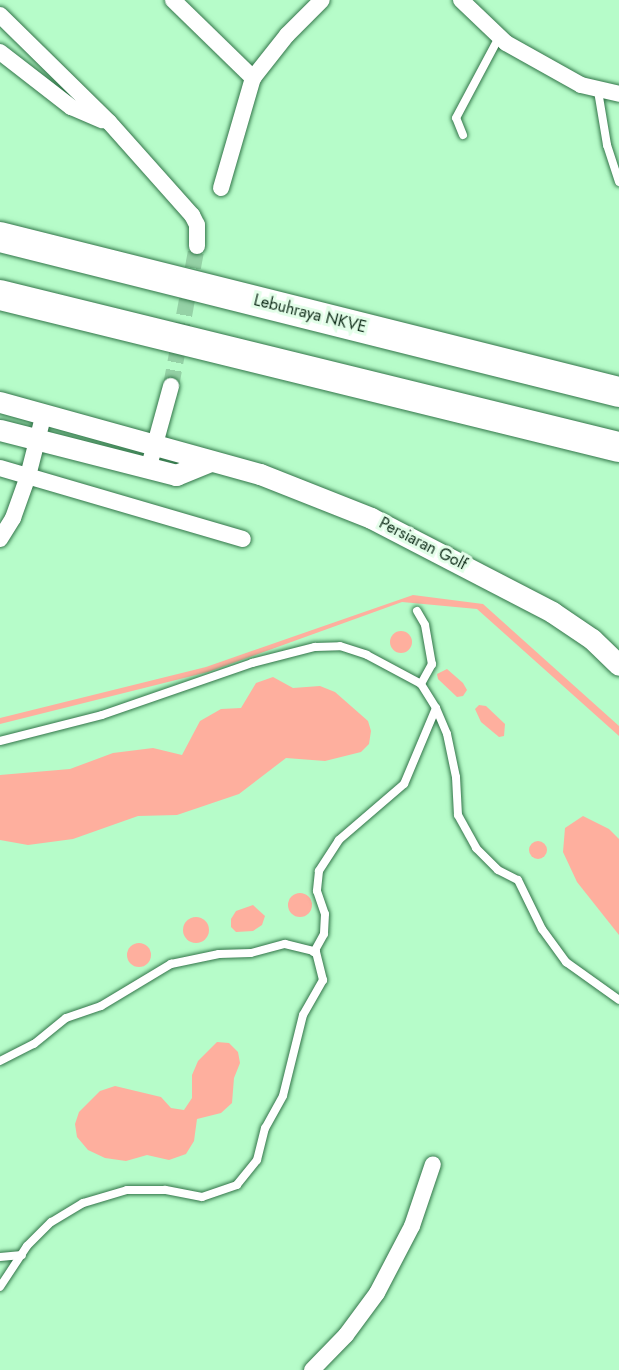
<!DOCTYPE html>
<html>
<head>
<meta charset="utf-8">
<style>
  body { margin:0 }
  #map { position:relative; width:619px; height:1370px; overflow:hidden; background:#b6fcc9; font-family:Jost,sans-serif }
  div>[style] { position:absolute }
  .green>* { inset:0; background:#feaf9e }
  .round { border-radius:50% }
  .minor-tunnel>* { height:16px; margin-top:-8px; transform-origin:0; background:repeating-linear-gradient(90deg,#95d2a6 0 16px,transparent 0 24px) }
  .roads { filter:drop-shadow(0 0 2px #327549) drop-shadow(0 0 2px #327549) }
  .service>* { height:8px; margin:-4px; padding:0 4px; transform-origin:4px; border-radius:4px; background:#fff }
  .minor>* { height:16px; margin:-8px; padding:0 8px; transform-origin:8px; border-radius:8px; background:#fff }
  .tertiary>* { height:21px; margin:-10.5px; padding:0 10.5px; transform-origin:10.5px; border-radius:10.5px; background:#fff }
  .motorway>* { height:30px; margin:-15px; padding:0 15px; transform-origin:15px; border-radius:15px; background:#fff }
  span { translate:-50% -50%; white-space:nowrap; text-align:center; line-height:1.15; -webkit-text-stroke:6px #e3fee9; paint-order:stroke }
  .street-label { font-size:16px; color:#0f2c19 }
</style>
</head>
<body>
<div id="map">
  <div class="green">
    <i style="clip-path:polygon(413px 595px,483px 604px,619px 726px,619px 736px,477px 609px,402px 602px,208px 672px,0 724px,0 718px,206px 667px)"></i>
    <i class="round" style="left:390px;top:631px;width:22px;height:22px"></i>
    <i style="clip-path:polygon(447px 669px,463px 683px,467px 690px,463px 696px,457px 697px,438px 679px,437px 674px)"></i>
    <i style="clip-path:polygon(273px 677px,293px 688px,320px 686px,335px 692px,368px 721px,371px 731px,369px 744px,361px 752px,325px 761px,286px 758px,239px 794px,177px 815px,138px 816px,73px 839px,28px 845px,0 840px,0 775px,70px 769px,113px 753px,153px 748px,182px 755px,200px 721px,221px 709px,241px 708px,256px 683px)"></i>
    <i style="clip-path:polygon(479px 705px,486px 706px,505px 724px,504px 736px,499px 737px,481px 722px,475px 709px)"></i>
    <i style="clip-path:polygon(583px 816px,609px 829px,619px 839px,619px 935px,577px 882px,563px 852px,565px 828px)"></i>
    <i class="round" style="left:529px;top:841px;width:18px;height:18px"></i>
    <i class="round" style="left:288px;top:893px;width:24px;height:24px"></i>
    <i style="clip-path:polygon(253px 905px,265px 916px,262px 925px,253px 931px,236px 932px,231px 927px,231px 919px,236px 911px)"></i>
    <i class="round" style="left:183px;top:917px;width:26px;height:26px"></i>
    <i class="round" style="left:127px;top:943px;width:24px;height:24px"></i>
    <i style="clip-path:polygon(217px 1042px,229px 1043px,238px 1052px,240px 1063px,234px 1078px,232px 1103px,221px 1113px,197px 1119px,194px 1141px,186px 1154px,169px 1160px,147px 1155px,126px 1161px,105px 1158px,88px 1150px,77px 1137px,75px 1124px,79px 1112px,100px 1091px,115px 1086px,161px 1097px,171px 1108px,184px 1110px,192px 1098px,192px 1075px,198px 1061px)"></i>
  </div>
  <div class="minor-tunnel">
    <i style="left:171px;top:386px;width:142px;rotate:-79.5deg"></i>
  </div>
  <div class="roads">
    <div class="service">
      <i style="left:598px;top:91px;width:55px;rotate:80.5deg"></i>
      <i style="left:607px;top:145px;width:39px;rotate:72deg"></i>
      <i style="left:463px;top:135px;width:18px;rotate:-112deg"></i>
      <i style="left:456px;top:118px;width:92px;rotate:-62deg"></i>
      <i style="left:417px;top:611px;width:16px;rotate:60deg"></i>
      <i style="left:425px;top:625px;width:40px;rotate:80deg"></i>
      <i style="left:432px;top:664px;width:23px;rotate:119deg"></i>
      <i style="left:436px;top:708px;width:28px;rotate:67deg"></i>
      <i style="left:447px;top:734px;width:44px;rotate:78.2deg"></i>
      <i style="left:456px;top:777px;width:38px;rotate:87deg"></i>
      <i style="left:458px;top:815px;width:38px;rotate:61deg"></i>
      <i style="left:476px;top:848px;width:31px;rotate:45deg"></i>
      <i style="left:498px;top:870px;width:22px;rotate:27deg"></i>
      <i style="left:518px;top:880px;width:55px;rotate:63.9deg"></i>
      <i style="left:542px;top:929px;width:41px;rotate:54deg"></i>
      <i style="left:566px;top:962px;width:65px;rotate:35.6deg"></i>
      <i style="left:0;top:741px;width:105px;rotate:-14.3deg"></i>
      <i style="left:102px;top:715px;width:159px;rotate:-19.1deg"></i>
      <i style="left:252px;top:663px;width:65px;rotate:-14.3deg"></i>
      <i style="left:315px;top:647px;width:25px;rotate:-2deg"></i>
      <i style="left:340px;top:646px;width:28px;rotate:18deg"></i>
      <i style="left:367px;top:655px;width:61px;rotate:28.2deg"></i>
      <i style="left:421px;top:684px;width:28px;rotate:58deg"></i>
      <i style="left:436px;top:708px;width:82px;rotate:112.8deg"></i>
      <i style="left:404px;top:784px;width:86px;rotate:139.3deg"></i>
      <i style="left:339px;top:840px;width:37px;rotate:123deg"></i>
      <i style="left:319px;top:871px;width:20px;rotate:96deg"></i>
      <i style="left:317px;top:891px;width:24px;rotate:71deg"></i>
      <i style="left:325px;top:914px;width:20px;rotate:93deg"></i>
      <i style="left:324px;top:934px;width:21px;rotate:119deg"></i>
      <i style="left:0;top:1061px;width:38px;rotate:-27deg"></i>
      <i style="left:34px;top:1044px;width:41px;rotate:-39.1deg"></i>
      <i style="left:66px;top:1018px;width:37px;rotate:-19deg"></i>
      <i style="left:101px;top:1006px;width:82px;rotate:-31deg"></i>
      <i style="left:171px;top:964px;width:49px;rotate:-11.8deg"></i>
      <i style="left:219px;top:954px;width:32px;rotate:-2deg"></i>
      <i style="left:251px;top:953px;width:35px;rotate:-15deg"></i>
      <i style="left:285px;top:944px;width:32px;rotate:14deg"></i>
      <i style="left:316px;top:952px;width:29px;rotate:76deg"></i>
      <i style="left:323px;top:980px;width:40px;rotate:119.7deg"></i>
      <i style="left:303px;top:1015px;width:83px;rotate:103.9deg"></i>
      <i style="left:283px;top:1096px;width:37px;rotate:119deg"></i>
      <i style="left:265px;top:1128px;width:33px;rotate:104deg"></i>
      <i style="left:257px;top:1160px;width:32px;rotate:129deg"></i>
      <i style="left:237px;top:1185px;width:37px;rotate:161deg"></i>
      <i style="left:202px;top:1197px;width:38px;rotate:-169deg"></i>
      <i style="left:165px;top:1190px;width:38px;rotate:180deg"></i>
      <i style="left:127px;top:1190px;width:46px;rotate:163.5deg"></i>
      <i style="left:83px;top:1203px;width:37px;rotate:149deg"></i>
      <i style="left:51px;top:1222px;width:34px;rotate:135deg"></i>
      <i style="left:27px;top:1246px;width:49px;rotate:123.4deg"></i>
      <i style="left:0;top:1257px;width:22px;rotate:-5deg"></i>
    </div>
    <div class="minor">
      <i style="left:173px;top:0;width:112px;rotate:44.3deg"></i>
      <i style="left:461px;top:0;width:62px;rotate:43.7deg"></i>
      <i style="left:506px;top:43px;width:86px;rotate:29.2deg"></i>
      <i style="left:581px;top:85px;width:39px;rotate:13deg"></i>
      <i style="left:0;top:15px;width:153px;rotate:44.5deg"></i>
      <i style="left:109px;top:122px;width:125px;rotate:48.3deg"></i>
      <i style="left:192px;top:215px;width:11px;rotate:63deg"></i>
      <i style="left:197px;top:225px;width:21px;rotate:90deg"></i>
      <i style="left:0;top:52px;width:90px;rotate:37.8deg"></i>
      <i style="left:71px;top:107px;width:34px;rotate:23deg"></i>
      <i style="left:221px;top:188px;width:115px;rotate:-73.8deg"></i>
      <i style="left:253px;top:78px;width:55px;rotate:-51.7deg"></i>
      <i style="left:287px;top:35px;width:49px;rotate:-45deg"></i>
      <i style="left:149px;top:466px;width:83px;rotate:-74.6deg"></i>
      <i style="left:0;top:468px;width:253px;rotate:16.3deg"></i>
      <i style="left:0;top:539px;width:25px;rotate:-58deg"></i>
      <i style="left:13px;top:518px;width:45px;rotate:-70.3deg"></i>
      <i style="left:28px;top:476px;width:65px;rotate:-75.7deg"></i>
      <i style="left:312px;top:1370px;width:49px;rotate:-45.8deg"></i>
      <i style="left:346px;top:1335px;width:52px;rotate:-53.6deg"></i>
      <i style="left:377px;top:1293px;width:76px;rotate:-62.4deg"></i>
      <i style="left:412px;top:1226px;width:65px;rotate:-71.3deg"></i>
    </div>
    <div class="tertiary">
      <i style="left:0;top:402px;width:270px;rotate:15.5deg"></i>
      <i style="left:260px;top:474px;width:119px;rotate:21.6deg"></i>
      <i style="left:371px;top:518px;width:204px;rotate:27.4deg"></i>
      <i style="left:552px;top:612px;width:48px;rotate:34deg"></i>
      <i style="left:592px;top:639px;width:37px;rotate:44deg"></i>
      <i style="left:0;top:430px;width:182px;rotate:14.3deg"></i>
      <i style="left:176px;top:475px;width:35px;rotate:-22deg"></i>
    </div>
    <div class="motorway">
      <i style="left:0;top:237px;width:638px;rotate:14.06deg"></i>
      <i style="left:0;top:295px;width:637px;rotate:13.8deg"></i>
    </div>
  </div>
  <div class="street-label">
    <span style="left:310px;top:314px;rotate:14deg">Lebuhraya NKVE</span>
    <span style="left:423px;top:544px;rotate:27deg">Persiaran Golf</span>
  </div>
</div>
</body>
</html>
